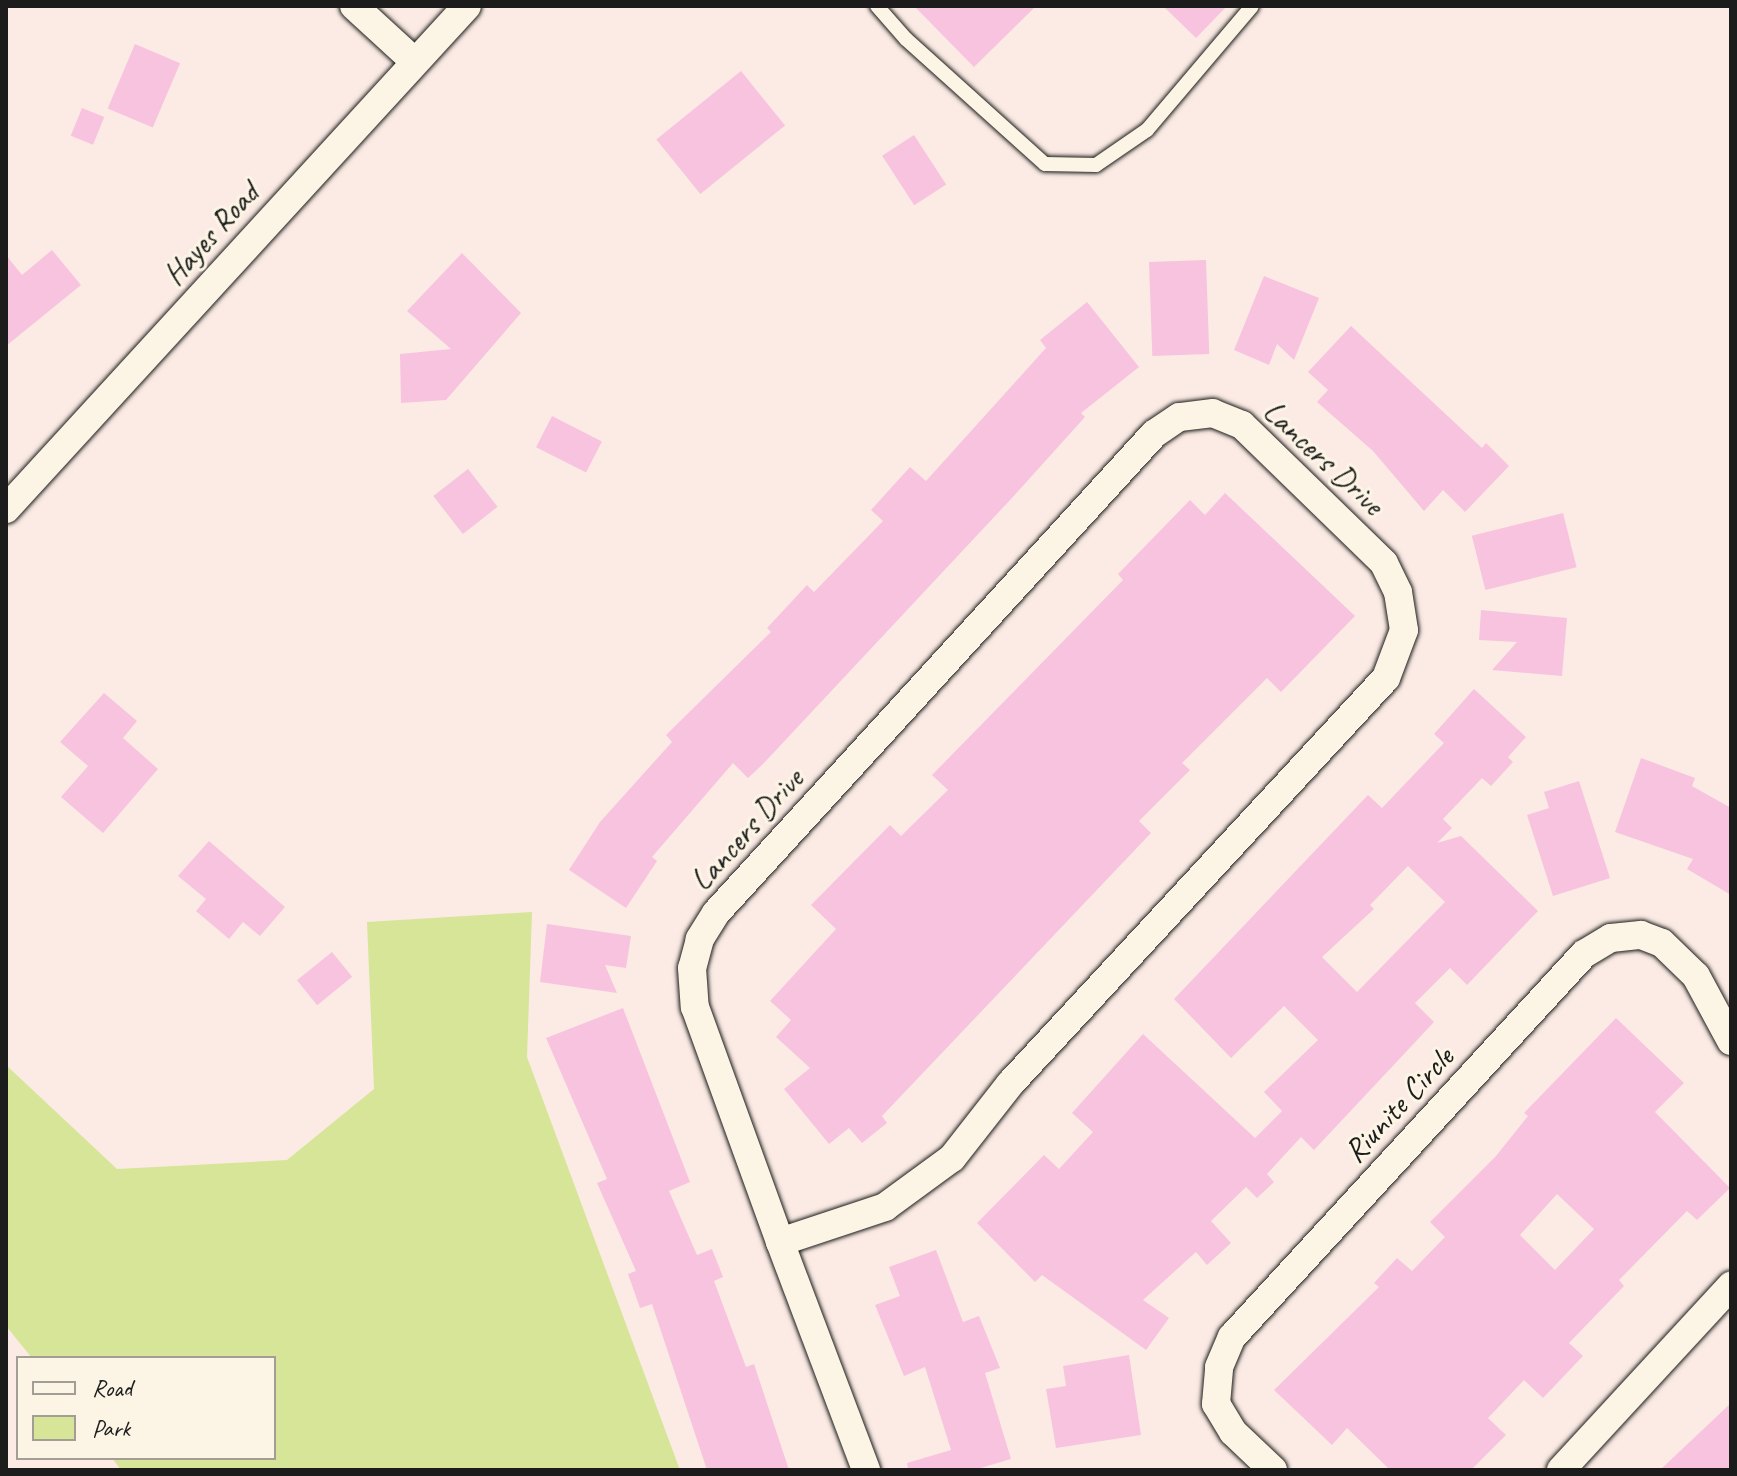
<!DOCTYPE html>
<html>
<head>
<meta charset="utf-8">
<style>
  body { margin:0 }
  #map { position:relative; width:1737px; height:1476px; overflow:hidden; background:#fbebe4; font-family:Caveat,sans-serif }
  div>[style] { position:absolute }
  .green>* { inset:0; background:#d7e598 }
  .building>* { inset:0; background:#f8c3df; transform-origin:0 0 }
  .roads { filter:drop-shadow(0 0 2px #1c1c1c) drop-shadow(0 0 2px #1c1c1c) }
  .service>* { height:14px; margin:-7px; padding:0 7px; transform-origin:7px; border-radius:7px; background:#fcf5e5 }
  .minor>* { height:28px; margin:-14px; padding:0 14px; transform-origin:14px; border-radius:14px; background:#fcf5e5 }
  span { translate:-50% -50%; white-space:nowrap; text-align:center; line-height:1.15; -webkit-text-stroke:6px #fcf5e5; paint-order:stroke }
  .street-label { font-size:32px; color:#1c1c1c }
  .frame { position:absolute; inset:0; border:8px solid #1c1c1c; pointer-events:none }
  .legend { position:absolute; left:16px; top:1356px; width:260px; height:104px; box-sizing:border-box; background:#fcf5e5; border:2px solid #a29e95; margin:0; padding:10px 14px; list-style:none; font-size:24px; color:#1c1c1c }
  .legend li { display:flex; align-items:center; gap:16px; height:40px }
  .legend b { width:40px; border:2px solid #a29e95 }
</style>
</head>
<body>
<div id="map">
  <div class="green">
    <i style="clip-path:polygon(532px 912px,527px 1057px,680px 1470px,121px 1470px,112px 1458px,274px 1458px,274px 1358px,32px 1358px,6px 1326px,6px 1065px,117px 1169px,287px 1160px,374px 1089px,367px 922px)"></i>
  </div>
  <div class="building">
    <i style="clip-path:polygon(914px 6px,1036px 6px,974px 67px)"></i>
    <i style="clip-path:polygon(1163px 6px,1227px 6px,1196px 38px)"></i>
    <i style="left:135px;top:44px;width:49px;height:70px;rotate:23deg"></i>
    <i style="left:741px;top:71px;width:70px;height:109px;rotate:51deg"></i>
    <i style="left:82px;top:108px;width:24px;height:30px;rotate:22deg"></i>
    <i style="left:914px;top:135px;width:59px;height:38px;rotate:57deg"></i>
    <i style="clip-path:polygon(52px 250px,81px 285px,6px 346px,6px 255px,22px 275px)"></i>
    <i style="clip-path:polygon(462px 253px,521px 313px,446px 400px,401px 403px,400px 354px,451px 349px,407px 311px)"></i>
    <i style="left:1206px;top:260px;width:94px;height:57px;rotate:88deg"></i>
    <i style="clip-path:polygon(1264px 276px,1319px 298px,1294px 360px,1277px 344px,1269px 365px,1234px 350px)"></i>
    <i style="clip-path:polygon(1087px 302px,1139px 367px,1081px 413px,1085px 417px,1011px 499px,763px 764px,748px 778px,733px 763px,652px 857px,657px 861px,626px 908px,569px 870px,600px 822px,672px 742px,666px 735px,771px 632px,767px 628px,807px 585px,814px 592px,883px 521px,871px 510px,910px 467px,926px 481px,1046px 348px,1040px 340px)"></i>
    <i style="clip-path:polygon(1351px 326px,1482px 448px,1486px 443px,1509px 466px,1465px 512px,1443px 490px,1424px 511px,1373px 451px,1317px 402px,1328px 390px,1308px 372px)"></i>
    <i style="left:552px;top:416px;width:56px;height:35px;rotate:27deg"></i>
    <i style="left:468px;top:469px;width:48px;height:44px;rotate:52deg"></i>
    <i style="clip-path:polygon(1225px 493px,1355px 616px,1281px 692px,1267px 678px,1182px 763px,1190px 770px,1139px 821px,1151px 833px,882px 1116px,887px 1123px,862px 1143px,849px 1128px,829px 1144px,784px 1089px,810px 1068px,776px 1037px,791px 1020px,770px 1001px,836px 929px,811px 905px,890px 825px,901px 836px,948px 790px,932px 775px,1123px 580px,1118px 574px,1190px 500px,1205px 515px)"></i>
    <i style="left:1563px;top:513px;width:56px;height:94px;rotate:76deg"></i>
    <i style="clip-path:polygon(1481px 610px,1567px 618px,1562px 676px,1492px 670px,1517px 642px,1479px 640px)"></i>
    <i style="clip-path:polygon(evenodd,1474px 689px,1526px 737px,1508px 757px,1513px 762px,1491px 786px,1482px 778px,1443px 819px,1452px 828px,1437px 843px,1461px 836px,1538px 911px,1467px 985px,1450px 968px,1415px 1003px,1434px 1022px,1314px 1150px,1301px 1137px,1267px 1174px,1274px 1182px,1257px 1198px,1246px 1187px,1211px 1221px,1231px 1243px,1207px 1265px,1196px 1252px,1143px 1300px,1169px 1318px,1146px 1350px,1042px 1275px,1035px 1282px,977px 1223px,1044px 1155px,1059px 1169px,1093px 1132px,1072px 1113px,1143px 1034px,1255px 1138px,1282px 1111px,1264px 1092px,1318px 1040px,1284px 1006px,1231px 1058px,1174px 999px,1368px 795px,1382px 808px,1444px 743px,1434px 734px,1474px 689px,1408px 866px,1445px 902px,1357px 992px,1322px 957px,1374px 909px,1370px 905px,1408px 866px)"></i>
    <i style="clip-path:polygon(104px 693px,137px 721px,123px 738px,158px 769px,103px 833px,61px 797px,88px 766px,60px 742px)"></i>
    <i style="clip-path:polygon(1641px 758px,1695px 778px,1692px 786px,1731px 808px,1731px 895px,1687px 869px,1693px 859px,1615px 832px)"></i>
    <i style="clip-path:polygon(1579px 781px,1610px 878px,1553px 896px,1527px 815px,1549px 808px,1544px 792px)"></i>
    <i style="clip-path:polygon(209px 841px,285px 907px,260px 936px,243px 922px,229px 939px,196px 911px,206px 899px,178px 876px)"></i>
    <i style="clip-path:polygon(547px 924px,631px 936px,626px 968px,605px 965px,617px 993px,540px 982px)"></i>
    <i style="left:332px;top:952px;width:32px;height:45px;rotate:51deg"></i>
    <i style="clip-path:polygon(623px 1008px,690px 1182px,669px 1191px,697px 1255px,712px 1249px,723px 1277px,714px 1281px,746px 1367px,754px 1364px,789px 1470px,707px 1470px,652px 1304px,640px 1308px,628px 1274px,636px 1271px,597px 1183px,607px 1179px,546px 1038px)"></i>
    <i style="clip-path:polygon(evenodd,1616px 1018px,1684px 1083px,1655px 1112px,1730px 1188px,1697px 1220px,1687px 1211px,1619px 1280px,1624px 1286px,1569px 1343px,1583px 1356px,1543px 1398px,1524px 1380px,1488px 1418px,1506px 1435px,1471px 1470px,1390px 1470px,1347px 1428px,1332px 1445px,1274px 1390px,1379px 1287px,1374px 1283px,1397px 1258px,1412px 1271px,1445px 1237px,1430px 1222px,1496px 1156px,1528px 1116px,1524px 1113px,1616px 1018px,1557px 1194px,1594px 1229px,1555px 1270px,1520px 1235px,1557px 1194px)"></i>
    <i style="clip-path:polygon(936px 1250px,963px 1322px,979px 1316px,1000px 1368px,985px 1373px,1011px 1459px,974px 1470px,908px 1470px,907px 1463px,951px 1450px,925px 1367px,904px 1376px,875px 1305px,900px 1296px,889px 1267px)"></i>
    <i style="clip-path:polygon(1129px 1355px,1141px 1435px,1056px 1448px,1046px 1389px,1066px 1386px,1063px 1366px)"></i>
    <i style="clip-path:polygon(1731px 1403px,1731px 1470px,1660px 1470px)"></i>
  </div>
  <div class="roads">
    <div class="service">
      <i style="left:877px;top:6px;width:44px;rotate:48.7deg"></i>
      <i style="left:906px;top:39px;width:187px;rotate:42deg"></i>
      <i style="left:1045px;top:164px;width:51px;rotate:1.1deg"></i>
      <i style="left:1096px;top:165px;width:62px;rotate:-34.5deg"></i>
      <i style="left:1147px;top:130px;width:162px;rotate:-49.7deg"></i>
    </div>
    <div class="minor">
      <i style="left:354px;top:6px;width:81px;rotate:42.5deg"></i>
      <i style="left:6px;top:509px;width:682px;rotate:-47.49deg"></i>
      <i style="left:780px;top:1242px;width:111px;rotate:-18.4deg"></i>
      <i style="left:885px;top:1207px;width:83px;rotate:-36.2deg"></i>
      <i style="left:952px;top:1158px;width:94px;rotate:-51.9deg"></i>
      <i style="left:1010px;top:1084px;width:553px;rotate:-47.2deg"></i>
      <i style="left:1386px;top:678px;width:51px;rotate:-69.4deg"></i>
      <i style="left:1404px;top:630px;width:38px;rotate:-99deg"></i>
      <i style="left:1398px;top:592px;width:32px;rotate:-116deg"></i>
      <i style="left:1384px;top:563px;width:198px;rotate:-135.8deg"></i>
      <i style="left:1242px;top:425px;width:31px;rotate:-158deg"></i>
      <i style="left:1213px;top:413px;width:34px;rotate:173deg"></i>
      <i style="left:1179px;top:417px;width:30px;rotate:146deg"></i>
      <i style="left:1154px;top:434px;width:649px;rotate:132.44deg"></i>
      <i style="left:716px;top:913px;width:31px;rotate:122deg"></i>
      <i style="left:700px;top:939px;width:30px;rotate:105deg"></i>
      <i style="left:692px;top:968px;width:39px;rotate:86deg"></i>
      <i style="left:695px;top:1007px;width:250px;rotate:70.1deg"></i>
      <i style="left:780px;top:1242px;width:244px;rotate:69.3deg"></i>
      <i style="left:1273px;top:1470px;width:55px;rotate:-136.5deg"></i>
      <i style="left:1233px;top:1432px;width:33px;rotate:-121deg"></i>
      <i style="left:1216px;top:1404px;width:37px;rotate:-85deg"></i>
      <i style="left:1219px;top:1367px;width:33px;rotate:-67deg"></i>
      <i style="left:1232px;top:1337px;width:520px;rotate:-47.42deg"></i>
      <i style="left:1584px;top:954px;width:31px;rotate:-31deg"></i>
      <i style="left:1611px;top:938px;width:30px;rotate:-6deg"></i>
      <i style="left:1641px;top:935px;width:22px;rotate:21deg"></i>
      <i style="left:1662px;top:943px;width:47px;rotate:44.1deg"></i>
      <i style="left:1696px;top:976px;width:74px;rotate:61.7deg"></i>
      <i style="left:1561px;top:1470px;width:251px;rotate:-47.3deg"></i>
    </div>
  </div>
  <div class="street-label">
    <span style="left:211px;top:234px;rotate:-48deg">Hayes Road</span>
    <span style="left:1323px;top:458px;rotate:43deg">Lancers Drive</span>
    <span style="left:747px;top:830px;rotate:-48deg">Lancers Drive</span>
    <span style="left:1399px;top:1105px;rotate:-47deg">Riunite Circle</span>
  </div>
  <div class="frame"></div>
  <ul class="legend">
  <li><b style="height:10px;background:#fcf5e5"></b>Road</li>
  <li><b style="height:22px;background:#d7e598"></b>Park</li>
  </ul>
</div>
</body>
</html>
